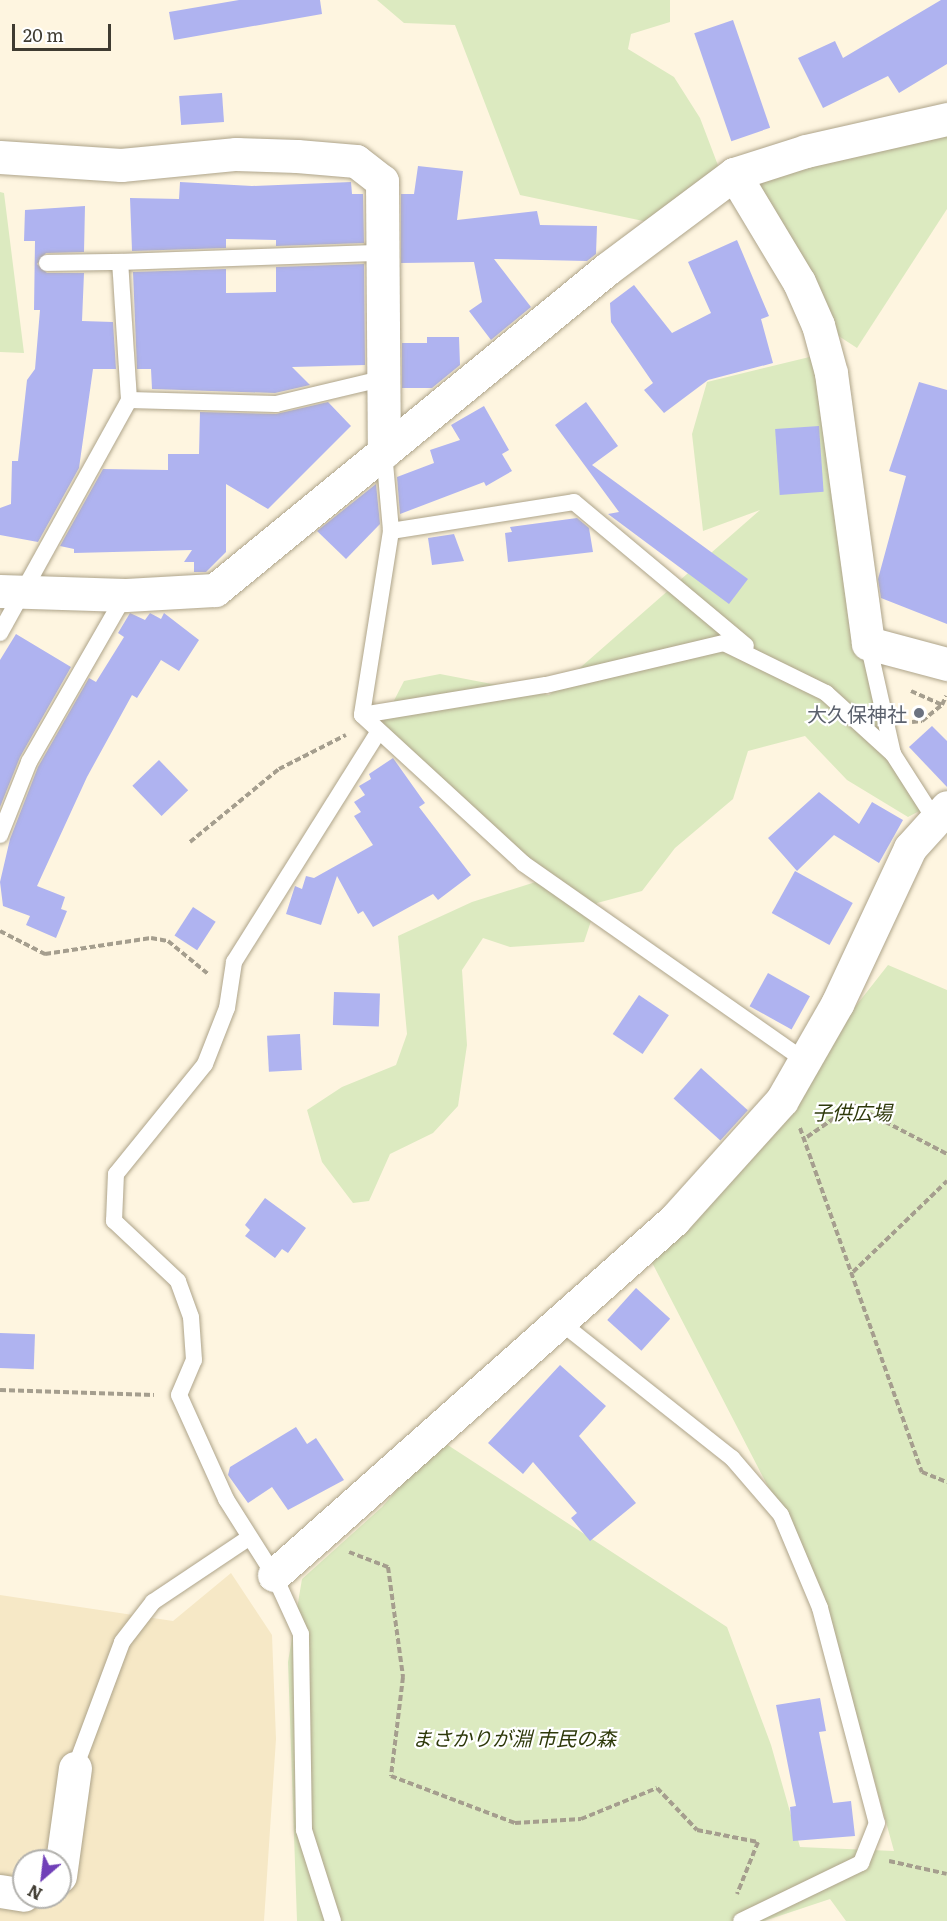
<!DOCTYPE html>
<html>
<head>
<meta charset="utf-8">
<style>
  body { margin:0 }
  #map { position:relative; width:947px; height:1921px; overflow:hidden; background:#fef5e0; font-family:Literata,"Noto Sans JP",serif }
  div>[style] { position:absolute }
  .built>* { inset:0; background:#f6e8c6 }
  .green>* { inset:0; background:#dceac0 }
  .building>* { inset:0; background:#afb3f0; transform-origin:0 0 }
  .path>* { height:4px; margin-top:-2px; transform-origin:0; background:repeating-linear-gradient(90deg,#a59e8e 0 6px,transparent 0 9px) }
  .roads { filter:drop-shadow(0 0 2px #aea48a) drop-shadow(0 0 2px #aea48a) }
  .lane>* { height:16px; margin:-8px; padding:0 8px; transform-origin:8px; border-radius:8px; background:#fff }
  .street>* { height:33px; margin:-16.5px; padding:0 16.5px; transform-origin:16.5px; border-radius:16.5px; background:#fff }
  .dots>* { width:16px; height:16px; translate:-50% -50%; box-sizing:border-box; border:3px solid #fff; border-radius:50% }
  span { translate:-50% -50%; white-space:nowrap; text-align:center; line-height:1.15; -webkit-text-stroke:4.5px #fff; paint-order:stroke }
  .worship-label { font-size:20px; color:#5b616d }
  .right { translate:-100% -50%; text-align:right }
  .park-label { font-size:20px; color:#2e390a; font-style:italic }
  .north { position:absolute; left:12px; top:1849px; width:60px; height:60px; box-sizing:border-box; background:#fff; border:2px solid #b2b1ad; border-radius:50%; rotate:208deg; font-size:16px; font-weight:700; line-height:24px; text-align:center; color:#3f3b31 }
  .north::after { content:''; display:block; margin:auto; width:21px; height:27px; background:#7040b8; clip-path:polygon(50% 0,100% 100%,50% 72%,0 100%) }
  .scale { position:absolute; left:12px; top:24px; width:99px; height:27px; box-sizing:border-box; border:3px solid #3f3b31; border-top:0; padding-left:8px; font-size:18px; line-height:21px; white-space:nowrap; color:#3f3b31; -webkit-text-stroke:4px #fff; paint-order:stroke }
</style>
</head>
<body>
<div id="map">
  <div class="built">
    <i style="clip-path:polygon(evenodd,231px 1573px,272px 1635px,276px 1739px,264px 1921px,0 1921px,0 1595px,173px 1621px,231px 1573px,24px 1861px,60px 1861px,60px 1897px,24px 1897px,24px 1861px)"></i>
  </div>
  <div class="green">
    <i style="clip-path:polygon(377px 0,670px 0,670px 22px,631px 34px,628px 49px,674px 77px,700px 118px,719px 168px,648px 222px,520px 195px,455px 25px,404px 23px)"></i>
    <i style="clip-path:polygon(947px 126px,947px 209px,857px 348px,831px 331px,755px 180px)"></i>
    <i style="clip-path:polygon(0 192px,4px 193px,24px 353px,0 352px)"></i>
    <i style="clip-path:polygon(826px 353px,893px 754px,927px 807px,908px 817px,847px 780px,805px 736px,748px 751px,733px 799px,675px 848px,642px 891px,597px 903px,584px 942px,510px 947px,483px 938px,462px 970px,467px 1045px,458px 1106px,433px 1133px,390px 1154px,369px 1201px,353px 1203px,322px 1162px,307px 1110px,342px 1087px,396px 1065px,407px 1034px,398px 936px,472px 902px,545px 879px,378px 732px,404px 681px,440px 674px,549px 695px,760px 510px,703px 531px,692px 434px,707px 382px)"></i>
    <i style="clip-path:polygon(888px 965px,947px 990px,947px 1921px,846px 1921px,830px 1899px,764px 1921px,297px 1921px,288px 1662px,302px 1579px,382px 1507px,440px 1440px,727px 1627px,771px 1745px,800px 1847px,894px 1851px,822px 1591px,644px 1247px,782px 1100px)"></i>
  </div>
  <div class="building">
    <i style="clip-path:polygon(239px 0,320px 0,322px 14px,174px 40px,169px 12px)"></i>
    <i style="clip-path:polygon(941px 0,947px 0,947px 64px,899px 93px,888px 76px,823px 108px,798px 58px,835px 41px,843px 58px)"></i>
    <i style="left:733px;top:20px;width:114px;height:41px;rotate:71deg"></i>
    <i style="left:222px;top:93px;width:29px;height:43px;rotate:86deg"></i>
    <i style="clip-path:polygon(418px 166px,463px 171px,457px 220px,537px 211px,540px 225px,597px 226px,596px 254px,587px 261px,494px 259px,531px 307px,491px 340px,469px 311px,482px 302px,474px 262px,401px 263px,401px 194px,414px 194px)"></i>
    <i style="clip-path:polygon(180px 182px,252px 186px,351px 182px,352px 194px,363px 194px,364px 243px,276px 246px,276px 240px,226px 239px,226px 248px,132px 251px,130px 198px,179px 199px)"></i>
    <i style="clip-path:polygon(85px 206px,84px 252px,46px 253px,37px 264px,47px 273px,84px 273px,82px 321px,113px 322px,116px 369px,93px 369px,79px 468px,38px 542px,0 535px,0 508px,11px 504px,12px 461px,18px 461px,27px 380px,35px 369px,40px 310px,34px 310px,35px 241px,24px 241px,25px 210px)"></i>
    <i style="clip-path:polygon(737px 240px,769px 316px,761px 319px,773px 363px,708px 380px,664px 413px,644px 390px,653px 383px,611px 322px,610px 303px,634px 285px,672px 333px,711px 313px,688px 262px)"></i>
    <i style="clip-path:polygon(364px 264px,365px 365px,292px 367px,310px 385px,275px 393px,152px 389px,151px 369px,137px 369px,133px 272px,226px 269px,226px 293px,276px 292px,276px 267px)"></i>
    <i style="clip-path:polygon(427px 337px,459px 337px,460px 365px,432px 388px,402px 388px,402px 343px,427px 343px)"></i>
    <i style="clip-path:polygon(919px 382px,947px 390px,947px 624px,881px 598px,878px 579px,906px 476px,889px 471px)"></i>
    <i style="clip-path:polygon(328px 402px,351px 426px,268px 509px,226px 484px,226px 552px,206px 572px,194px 572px,194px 562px,184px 562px,192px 550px,74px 553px,74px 549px,60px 546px,103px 469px,168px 470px,168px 454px,199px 454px,200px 412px,276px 414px)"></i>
    <i style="clip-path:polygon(586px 402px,618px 446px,592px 465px,748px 579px,729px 604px,608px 514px,619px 512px,555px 425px)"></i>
    <i style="clip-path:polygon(484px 406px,509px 450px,502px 454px,512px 471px,486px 486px,484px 482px,400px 514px,397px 477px,434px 463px,430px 450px,460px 440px,451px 425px)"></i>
    <i style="left:819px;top:426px;width:66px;height:44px;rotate:86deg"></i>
    <i style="clip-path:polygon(376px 484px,380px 524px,346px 559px,317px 531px)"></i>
    <i style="clip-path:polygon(577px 518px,589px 528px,593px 552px,508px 562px,505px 533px,512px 532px,510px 527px)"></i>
    <i style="clip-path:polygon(454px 534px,464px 561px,432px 565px,428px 538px)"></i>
    <i style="clip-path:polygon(130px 613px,145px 620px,150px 613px,161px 619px,164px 613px,199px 640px,179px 671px,161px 660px,137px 698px,132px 695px,87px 777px,37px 886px,65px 897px,61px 909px,67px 911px,56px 938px,26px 925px,30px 916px,3px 906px,0 882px,10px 839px,38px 767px,89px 678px,96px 682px,124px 637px,118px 633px)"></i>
    <i style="clip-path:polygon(16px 634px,71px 667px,20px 757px,0 807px,0 660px)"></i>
    <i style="clip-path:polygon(932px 726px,947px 741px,947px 787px,909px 747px)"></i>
    <i style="clip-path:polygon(393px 758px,425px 803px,419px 807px,471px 875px,438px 900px,433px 894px,373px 927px,363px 911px,358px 914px,337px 876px,321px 925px,286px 914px,295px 886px,302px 889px,306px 876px,314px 878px,373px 845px,354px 816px,361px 812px,354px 802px,365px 795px,359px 786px,371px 779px,369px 774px)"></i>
    <i style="left:159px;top:760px;width:42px;height:37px;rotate:46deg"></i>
    <i style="clip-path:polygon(819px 792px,859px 824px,872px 802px,903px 820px,879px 863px,834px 835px,797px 871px,768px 838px)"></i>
    <i style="left:795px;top:871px;width:66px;height:48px;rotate:29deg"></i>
    <i style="left:193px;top:907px;width:27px;height:34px;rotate:33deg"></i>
    <i style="left:768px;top:973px;width:48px;height:38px;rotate:29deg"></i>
    <i style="left:334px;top:992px;width:46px;height:33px;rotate:2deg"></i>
    <i style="left:639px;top:995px;width:36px;height:47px;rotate:34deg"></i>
    <i style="left:300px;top:1034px;width:36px;height:33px;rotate:87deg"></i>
    <i style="left:701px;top:1068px;width:63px;height:41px;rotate:42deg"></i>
    <i style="clip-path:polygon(265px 1198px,306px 1228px,288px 1253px,282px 1249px,275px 1258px,245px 1236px,250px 1230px,245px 1225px)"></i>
    <i style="left:636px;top:1288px;width:46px;height:43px;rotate:42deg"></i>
    <i style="left:0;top:1333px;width:35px;height:35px;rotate:2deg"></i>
    <i style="clip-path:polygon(560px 1365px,606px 1406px,579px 1436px,636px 1503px,590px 1541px,571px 1518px,577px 1513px,533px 1462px,523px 1474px,488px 1443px)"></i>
    <i style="clip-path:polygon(296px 1427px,307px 1444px,316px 1438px,344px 1480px,288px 1510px,272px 1487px,248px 1503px,228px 1475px,230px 1467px)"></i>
    <i style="clip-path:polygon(820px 1698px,826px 1731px,819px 1732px,833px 1803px,851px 1801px,855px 1836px,793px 1841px,790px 1807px,796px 1806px,776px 1705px)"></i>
  </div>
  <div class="path">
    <i style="left:911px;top:691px;width:34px;rotate:24deg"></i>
    <i style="left:942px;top:705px;width:10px;rotate:-66deg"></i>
    <i style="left:912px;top:722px;width:10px;rotate:-6deg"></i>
    <i style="left:922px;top:721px;width:26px;rotate:-39deg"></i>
    <i style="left:190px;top:842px;width:115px;rotate:-39.4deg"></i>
    <i style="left:279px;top:769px;width:75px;rotate:-26.9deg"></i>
    <i style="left:0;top:931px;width:51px;rotate:27.1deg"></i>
    <i style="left:45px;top:954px;width:107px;rotate:-8.6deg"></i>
    <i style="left:151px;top:938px;width:17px;rotate:10deg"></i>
    <i style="left:168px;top:941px;width:52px;rotate:39.5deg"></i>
    <i style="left:800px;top:1128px;width:365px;rotate:70.5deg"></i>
    <i style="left:922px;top:1472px;width:27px;rotate:22deg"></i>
    <i style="left:807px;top:1137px;width:56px;rotate:-34.8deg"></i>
    <i style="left:853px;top:1105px;width:106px;rotate:27.5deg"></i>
    <i style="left:853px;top:1272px;width:131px;rotate:-44.1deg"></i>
    <i style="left:0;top:1390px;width:154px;rotate:1.9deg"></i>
    <i style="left:349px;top:1552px;width:42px;rotate:21deg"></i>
    <i style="left:388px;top:1567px;width:111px;rotate:82.2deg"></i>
    <i style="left:403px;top:1677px;width:100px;rotate:96.9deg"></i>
    <i style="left:391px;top:1776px;width:133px;rotate:20.8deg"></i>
    <i style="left:515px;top:1823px;width:66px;rotate:-3.5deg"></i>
    <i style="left:581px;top:1819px;width:82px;rotate:-22.2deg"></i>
    <i style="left:657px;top:1788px;width:58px;rotate:46.4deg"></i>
    <i style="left:697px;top:1830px;width:62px;rotate:11.1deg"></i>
    <i style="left:758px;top:1842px;width:56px;rotate:112deg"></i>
    <i style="left:889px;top:1861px;width:59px;rotate:12.6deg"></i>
  </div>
  <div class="roads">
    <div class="lane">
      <i style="left:47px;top:263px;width:73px;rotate:-0.8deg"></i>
      <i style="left:129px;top:400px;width:147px;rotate:1.6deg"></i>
      <i style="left:276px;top:404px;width:108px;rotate:-13.4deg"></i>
      <i style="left:384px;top:452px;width:79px;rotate:84.9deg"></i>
      <i style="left:391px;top:531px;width:186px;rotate:99deg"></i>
      <i style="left:362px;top:715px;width:220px;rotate:42.6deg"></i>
      <i style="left:524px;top:864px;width:345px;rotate:35deg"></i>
      <i style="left:391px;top:531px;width:185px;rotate:-9deg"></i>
      <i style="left:574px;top:502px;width:224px;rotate:39.9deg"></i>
      <i style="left:0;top:633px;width:266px;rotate:-61deg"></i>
      <i style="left:129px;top:400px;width:138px;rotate:-93.7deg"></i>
      <i style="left:120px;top:262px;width:261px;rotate:-2deg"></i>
      <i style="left:868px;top:643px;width:114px;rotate:77.3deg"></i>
      <i style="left:893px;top:754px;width:76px;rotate:57.4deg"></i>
      <i style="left:362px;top:715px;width:186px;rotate:-9.3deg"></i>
      <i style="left:546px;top:685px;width:183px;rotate:-13.3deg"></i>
      <i style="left:724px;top:643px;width:114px;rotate:26.1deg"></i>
      <i style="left:826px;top:693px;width:91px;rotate:42.3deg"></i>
      <i style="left:0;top:835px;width:79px;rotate:-68.3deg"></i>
      <i style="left:29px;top:762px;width:193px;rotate:-60.1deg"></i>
      <i style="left:559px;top:1321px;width:221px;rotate:38.4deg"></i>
      <i style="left:732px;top:1458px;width:75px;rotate:49.3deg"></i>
      <i style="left:781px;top:1515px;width:101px;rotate:67.2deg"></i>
      <i style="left:820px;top:1608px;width:222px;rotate:75.2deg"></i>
      <i style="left:877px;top:1823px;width:43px;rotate:111.8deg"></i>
      <i style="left:861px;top:1863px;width:133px;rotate:154.2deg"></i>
      <i style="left:75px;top:1768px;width:134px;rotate:-69.5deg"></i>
      <i style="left:122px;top:1642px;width:51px;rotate:-52.2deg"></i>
      <i style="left:153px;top:1602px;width:113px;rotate:-33.8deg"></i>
      <i style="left:333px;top:1921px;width:96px;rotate:-107.7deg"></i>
      <i style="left:304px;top:1830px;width:196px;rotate:-90.9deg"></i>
      <i style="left:301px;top:1634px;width:65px;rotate:-114.6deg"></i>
      <i style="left:274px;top:1575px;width:90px;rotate:-122.3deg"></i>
      <i style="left:226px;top:1499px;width:114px;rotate:-114.3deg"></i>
      <i style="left:179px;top:1395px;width:38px;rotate:-67deg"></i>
      <i style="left:194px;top:1360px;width:43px;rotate:-94deg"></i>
      <i style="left:191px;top:1317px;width:38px;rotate:-110deg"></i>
      <i style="left:178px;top:1281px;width:88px;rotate:-136.8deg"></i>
      <i style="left:114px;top:1221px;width:47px;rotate:-87.6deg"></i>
      <i style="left:116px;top:1174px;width:141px;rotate:-51deg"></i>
      <i style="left:205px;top:1064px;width:60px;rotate:-68.6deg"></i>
      <i style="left:227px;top:1008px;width:47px;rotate:-81.3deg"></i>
      <i style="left:234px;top:962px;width:271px;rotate:-57.9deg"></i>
    </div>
    <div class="street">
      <i style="left:0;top:157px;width:121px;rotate:3.8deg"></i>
      <i style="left:121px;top:165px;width:116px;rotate:-5.5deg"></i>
      <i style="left:236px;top:154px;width:61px;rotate:1.9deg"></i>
      <i style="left:297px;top:156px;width:59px;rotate:4.8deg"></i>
      <i style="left:356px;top:161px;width:33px;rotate:38deg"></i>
      <i style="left:382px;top:181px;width:271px;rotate:89.6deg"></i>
      <i style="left:734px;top:174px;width:126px;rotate:59deg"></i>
      <i style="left:799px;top:282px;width:47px;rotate:66.2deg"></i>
      <i style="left:818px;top:325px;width:50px;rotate:74.8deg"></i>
      <i style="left:831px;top:373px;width:273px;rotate:82.2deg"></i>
      <i style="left:868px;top:643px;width:82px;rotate:14.9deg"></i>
      <i style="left:0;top:591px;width:125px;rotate:1.8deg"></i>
      <i style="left:125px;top:595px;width:90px;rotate:-3.2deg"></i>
      <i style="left:215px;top:590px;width:507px;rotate:-39.31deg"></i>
      <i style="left:607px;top:269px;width:159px;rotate:-36.8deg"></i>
      <i style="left:734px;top:174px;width:76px;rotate:-17.7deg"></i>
      <i style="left:806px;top:151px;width:145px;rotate:-12.8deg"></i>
      <i style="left:274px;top:1575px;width:535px;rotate:-41.59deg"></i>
      <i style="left:674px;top:1220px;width:161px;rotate:-48deg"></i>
      <i style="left:782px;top:1100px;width:111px;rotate:-60.2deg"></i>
      <i style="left:837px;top:1004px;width:172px;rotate:-64.9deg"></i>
      <i style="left:910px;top:848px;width:55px;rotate:-47.9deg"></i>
      <i style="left:60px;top:1876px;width:109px;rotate:-82.1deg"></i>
      <i style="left:0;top:1891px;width:24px;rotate:9deg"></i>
    </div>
  </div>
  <div class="dots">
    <i style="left:919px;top:713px;background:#6b7280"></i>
  </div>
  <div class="worship-label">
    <span class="right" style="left:907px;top:713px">大久保神社</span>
  </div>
  <div class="park-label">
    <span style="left:852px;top:1111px">子供広場</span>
    <span style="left:514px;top:1737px">まさかりが淵 市民の森</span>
  </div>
  <div class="north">N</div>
  <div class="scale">20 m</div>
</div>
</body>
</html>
